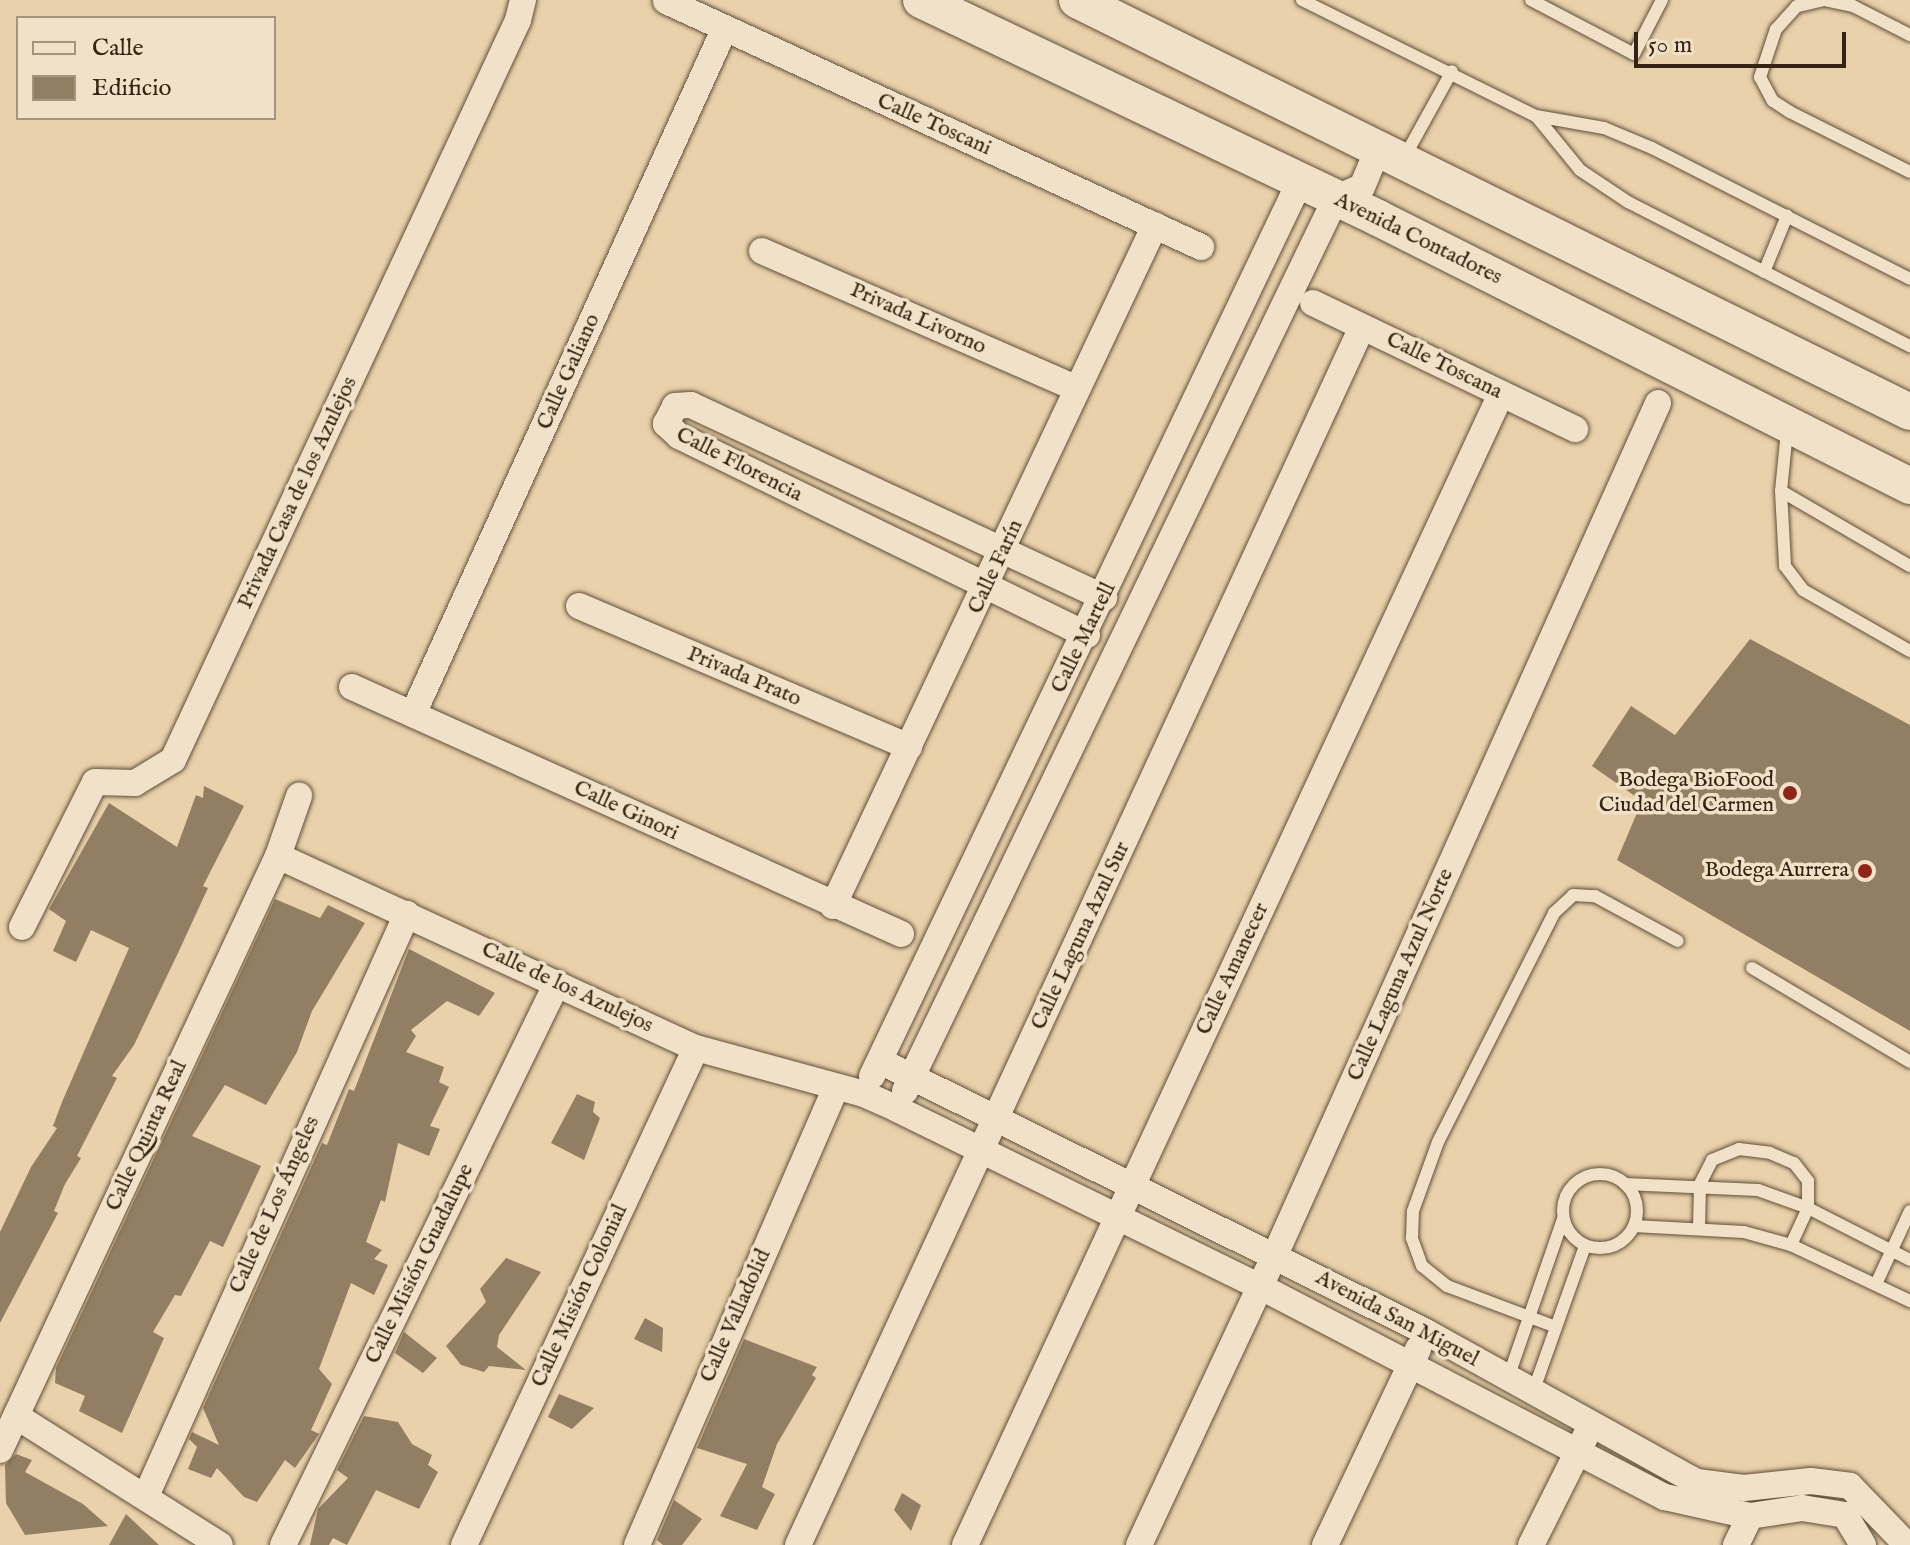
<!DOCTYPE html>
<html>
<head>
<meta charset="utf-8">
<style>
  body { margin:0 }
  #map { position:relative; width:1910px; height:1545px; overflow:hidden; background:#e8d1ab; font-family:"IM FELL English",serif }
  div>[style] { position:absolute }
  .building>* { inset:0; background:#927e62 }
  .roads { filter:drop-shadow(0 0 2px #624f39) drop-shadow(0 0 2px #624f39) }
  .lane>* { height:12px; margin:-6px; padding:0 6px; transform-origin:6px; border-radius:6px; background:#f0e1c8 }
  .lane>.ring { margin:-6px; padding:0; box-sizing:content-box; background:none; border:12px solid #f0e1c8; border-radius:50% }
  .street>* { height:26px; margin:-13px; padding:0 13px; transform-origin:13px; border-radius:13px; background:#f0e1c8 }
  .secondary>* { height:36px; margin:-18px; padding:0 18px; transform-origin:18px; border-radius:18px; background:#f0e1c8 }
  .dots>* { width:22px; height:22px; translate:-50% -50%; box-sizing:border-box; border:4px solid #f0e1c8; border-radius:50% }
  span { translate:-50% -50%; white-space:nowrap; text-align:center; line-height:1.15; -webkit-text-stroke:7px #f0e1c8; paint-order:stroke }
  .street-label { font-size:22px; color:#352413 }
  .poi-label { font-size:22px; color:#352413 }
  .right { translate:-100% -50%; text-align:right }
  .legend { position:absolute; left:16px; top:16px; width:260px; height:104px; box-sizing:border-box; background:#f0e1c8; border:2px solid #a59580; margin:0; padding:10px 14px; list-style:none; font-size:24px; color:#352413 }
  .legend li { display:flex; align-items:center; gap:16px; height:40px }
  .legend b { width:40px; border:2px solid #a59580 }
  .scale { position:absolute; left:1634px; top:32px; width:212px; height:36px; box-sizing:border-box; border:4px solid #352413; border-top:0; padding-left:10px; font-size:24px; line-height:28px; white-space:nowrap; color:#352413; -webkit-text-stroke:6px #f0e1c8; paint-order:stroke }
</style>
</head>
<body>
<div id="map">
  <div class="building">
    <i style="clip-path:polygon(1750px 639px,1910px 725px,1910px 1031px,1617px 860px,1642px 801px,1592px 766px,1631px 706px,1675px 735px)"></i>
    <i style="clip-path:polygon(204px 786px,244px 806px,203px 886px,208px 888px,178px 953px,134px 1045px,112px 1076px,117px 1078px,77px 1156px,81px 1158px,65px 1184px,54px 1211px,58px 1213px,0 1323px,0 1232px,31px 1167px,57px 1128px,53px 1126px,62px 1102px,129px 948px,91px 930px,76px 962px,53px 951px,66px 921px,49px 909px,109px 803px,177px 847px,196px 795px,203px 798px)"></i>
    <i style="clip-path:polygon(275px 899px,320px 918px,328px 905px,365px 923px,312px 1011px,297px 1052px,266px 1105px,225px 1085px,192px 1136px,261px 1166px,223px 1247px,210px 1241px,181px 1296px,175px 1295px,153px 1332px,164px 1338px,122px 1433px,79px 1411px,85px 1396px,55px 1383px,56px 1368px)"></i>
    <i style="clip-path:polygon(409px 949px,495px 993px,479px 1016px,447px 1001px,411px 1030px,416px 1036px,406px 1052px,444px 1067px,439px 1082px,449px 1087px,430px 1126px,440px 1129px,429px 1156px,398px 1143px,385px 1202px,381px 1200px,366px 1242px,382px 1250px,374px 1259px,388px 1265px,374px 1295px,351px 1283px,319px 1369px,332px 1384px,311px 1430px,319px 1434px,295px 1468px,285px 1460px,257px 1502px,244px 1497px,217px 1468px,211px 1478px,188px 1469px,197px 1447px,189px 1439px,192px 1432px,219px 1445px,203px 1408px,322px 1143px,327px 1145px,349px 1089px,354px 1091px)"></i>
    <i style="clip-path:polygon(577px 1094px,595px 1102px,593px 1112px,600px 1118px,584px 1160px,551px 1143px)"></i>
    <i style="clip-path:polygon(506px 1258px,541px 1272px,499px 1335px,497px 1347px,526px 1370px,489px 1366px,484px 1372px,461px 1365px,446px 1346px,486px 1302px,480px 1289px)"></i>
    <i style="clip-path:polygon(645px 1318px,663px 1328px,662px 1352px,634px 1339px)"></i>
    <i style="clip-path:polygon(404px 1332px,437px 1358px,423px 1373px,395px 1353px)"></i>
    <i style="clip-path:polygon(744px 1339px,817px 1367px,812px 1375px,816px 1378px,777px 1444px,762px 1487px,775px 1494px,757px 1530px,720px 1516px,747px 1464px,697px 1448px)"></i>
    <i style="clip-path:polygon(559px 1394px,594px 1408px,572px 1429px,548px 1417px)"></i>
    <i style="clip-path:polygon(364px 1416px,398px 1422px,412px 1444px,432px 1455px,428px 1465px,438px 1472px,419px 1509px,376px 1490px,347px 1545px,333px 1538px,329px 1545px,310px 1545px,318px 1509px,348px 1478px,337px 1470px)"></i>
    <i style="clip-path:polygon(16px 1454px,32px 1460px,25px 1472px,83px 1504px,108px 1526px,25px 1535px,6px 1503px,5px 1465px)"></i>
    <i style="clip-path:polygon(902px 1493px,921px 1505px,911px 1531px,894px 1510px)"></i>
    <i style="clip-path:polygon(674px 1500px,702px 1519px,682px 1545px,663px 1545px,657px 1540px)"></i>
    <i style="clip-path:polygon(126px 1514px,159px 1545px,109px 1545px)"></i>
  </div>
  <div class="roads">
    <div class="lane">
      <i style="left:1302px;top:0;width:261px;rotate:26.4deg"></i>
      <i style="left:1536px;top:116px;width:69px;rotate:10deg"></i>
      <i style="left:1604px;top:128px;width:52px;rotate:22.6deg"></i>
      <i style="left:1652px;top:148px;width:289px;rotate:26.9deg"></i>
      <i style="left:1531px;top:0;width:116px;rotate:27.7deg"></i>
      <i style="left:1634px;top:54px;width:61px;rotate:-62.6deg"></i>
      <i style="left:1824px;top:0;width:28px;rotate:167deg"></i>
      <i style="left:1797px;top:6px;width:31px;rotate:132deg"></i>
      <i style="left:1776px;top:29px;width:51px;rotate:108.4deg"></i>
      <i style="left:1760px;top:77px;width:27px;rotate:62deg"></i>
      <i style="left:1773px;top:101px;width:20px;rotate:33deg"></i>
      <i style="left:1790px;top:112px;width:134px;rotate:26.6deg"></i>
      <i style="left:1824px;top:0;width:30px;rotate:12deg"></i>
      <i style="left:1853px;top:6px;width:64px;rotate:27deg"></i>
      <i style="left:1536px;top:116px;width:70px;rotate:50.8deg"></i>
      <i style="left:1580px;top:170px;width:58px;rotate:33.7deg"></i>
      <i style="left:1628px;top:202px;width:317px;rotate:27.1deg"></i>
      <i style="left:1404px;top:158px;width:99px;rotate:-61.1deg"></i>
      <i style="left:1764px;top:272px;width:61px;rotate:-67.7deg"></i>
      <i style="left:1787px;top:431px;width:60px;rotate:95.7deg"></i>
      <i style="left:1781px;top:491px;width:75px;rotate:86.9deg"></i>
      <i style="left:1785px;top:566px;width:30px;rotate:53deg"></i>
      <i style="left:1803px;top:590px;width:123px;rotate:29.7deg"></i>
      <i style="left:1781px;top:491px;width:149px;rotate:30.2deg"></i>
      <i style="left:1752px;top:968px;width:184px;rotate:30.7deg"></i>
      <i class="ring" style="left:1563px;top:1174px;width:62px;height:62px"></i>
      <i style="left:1625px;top:1184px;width:133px;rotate:2.6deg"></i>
      <i style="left:1758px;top:1190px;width:53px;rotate:19.8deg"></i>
      <i style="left:1808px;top:1208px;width:114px;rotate:27deg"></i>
      <i style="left:1634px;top:1226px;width:110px;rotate:3.1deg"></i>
      <i style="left:1744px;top:1232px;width:49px;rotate:15.5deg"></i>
      <i style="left:1791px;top:1245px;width:132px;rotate:25.2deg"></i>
      <i style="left:1699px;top:1229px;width:45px;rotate:-88.7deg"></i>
      <i style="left:1700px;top:1184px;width:27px;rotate:-63deg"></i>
      <i style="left:1712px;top:1160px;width:29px;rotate:-22deg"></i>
      <i style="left:1739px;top:1149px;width:31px;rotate:7deg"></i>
      <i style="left:1770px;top:1153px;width:26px;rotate:23deg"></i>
      <i style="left:1794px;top:1163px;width:23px;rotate:52deg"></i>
      <i style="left:1808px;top:1181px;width:27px;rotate:90deg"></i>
      <i style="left:1808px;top:1208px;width:41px;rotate:114.7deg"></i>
      <i style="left:1877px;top:1282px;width:78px;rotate:-65.1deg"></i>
      <i style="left:1556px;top:1327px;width:116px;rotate:-159.4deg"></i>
      <i style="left:1447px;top:1286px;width:32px;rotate:-141deg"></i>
      <i style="left:1422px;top:1266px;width:30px;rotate:-110deg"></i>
      <i style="left:1412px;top:1238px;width:27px;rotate:-88deg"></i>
      <i style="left:1413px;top:1211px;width:73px;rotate:-70.1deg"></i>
      <i style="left:1438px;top:1142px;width:257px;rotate:-63.1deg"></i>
      <i style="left:1554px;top:913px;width:26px;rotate:-43deg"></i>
      <i style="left:1573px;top:895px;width:22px;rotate:3deg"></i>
      <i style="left:1595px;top:896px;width:94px;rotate:28.5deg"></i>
      <i style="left:1508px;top:1378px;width:168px;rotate:-70.9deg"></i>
      <i style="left:1533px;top:1392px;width:155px;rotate:-70.4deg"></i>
    </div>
    <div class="street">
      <i style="left:666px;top:1px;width:589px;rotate:24.69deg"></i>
      <i style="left:762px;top:251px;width:342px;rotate:23.6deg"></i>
      <i style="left:1313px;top:303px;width:291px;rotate:25.7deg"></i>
      <i style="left:579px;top:606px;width:359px;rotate:23.1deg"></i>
      <i style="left:1087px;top:635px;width:454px;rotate:-154deg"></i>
      <i style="left:679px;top:436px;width:18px;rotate:-137deg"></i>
      <i style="left:666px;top:424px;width:20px;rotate:-63deg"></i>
      <i style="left:675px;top:406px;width:16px;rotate:-4deg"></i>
      <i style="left:691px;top:405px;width:456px;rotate:25deg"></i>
      <i style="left:352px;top:687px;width:602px;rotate:24.22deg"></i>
      <i style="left:413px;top:714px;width:751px;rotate:-65.55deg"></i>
      <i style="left:278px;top:856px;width:460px;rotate:24.7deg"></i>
      <i style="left:696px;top:1048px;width:174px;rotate:15.3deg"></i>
      <i style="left:864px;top:1094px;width:36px;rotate:24deg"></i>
      <i style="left:897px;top:1109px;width:405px;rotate:26.1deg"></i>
      <i style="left:1261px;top:1287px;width:455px;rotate:27.5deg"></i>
      <i style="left:1665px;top:1497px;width:87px;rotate:12.6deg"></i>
      <i style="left:1750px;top:1516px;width:53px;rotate:-8.7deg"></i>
      <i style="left:1802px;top:1508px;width:44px;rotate:9.2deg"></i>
      <i style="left:1845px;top:1515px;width:35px;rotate:59deg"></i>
      <i style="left:833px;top:906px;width:753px;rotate:-64.69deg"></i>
      <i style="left:22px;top:927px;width:162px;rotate:-63.3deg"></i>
      <i style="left:95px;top:782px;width:40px;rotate:1.4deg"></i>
      <i style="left:135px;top:783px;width:44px;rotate:-31.2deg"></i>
      <i style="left:173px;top:760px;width:816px;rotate:-65deg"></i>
      <i style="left:518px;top:20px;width:21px;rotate:-76deg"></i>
      <i style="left:880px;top:1061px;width:610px;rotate:26.4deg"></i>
      <i style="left:1426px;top:1332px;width:310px;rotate:29deg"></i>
      <i style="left:1697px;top:1482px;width:47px;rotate:7.3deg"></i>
      <i style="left:1744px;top:1488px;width:67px;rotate:-6deg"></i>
      <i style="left:1811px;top:1481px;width:39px;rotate:7deg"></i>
      <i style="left:1850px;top:1486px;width:82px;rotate:46deg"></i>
      <i style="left:872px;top:1076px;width:992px;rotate:-64.44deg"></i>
      <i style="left:905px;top:1091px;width:992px;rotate:-64.24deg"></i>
      <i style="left:1336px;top:198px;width:28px;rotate:-23deg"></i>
      <i style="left:1362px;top:187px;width:41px;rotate:-67.2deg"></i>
      <i style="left:16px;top:1416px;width:241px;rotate:32.3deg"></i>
      <i style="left:0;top:1450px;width:656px;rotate:-64.92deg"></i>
      <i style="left:278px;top:856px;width:64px;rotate:-70.7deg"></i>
      <i style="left:146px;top:1496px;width:638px;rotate:-65.85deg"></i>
      <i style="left:283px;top:1545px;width:625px;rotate:-64.01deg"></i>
      <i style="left:464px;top:1545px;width:548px;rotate:-64.98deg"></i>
      <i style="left:637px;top:1545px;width:498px;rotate:-66.5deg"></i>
      <i style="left:798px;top:1545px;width:1342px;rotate:-65.15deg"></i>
      <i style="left:965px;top:1545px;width:1270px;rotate:-65.03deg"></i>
      <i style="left:1139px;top:1545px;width:320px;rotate:-64.9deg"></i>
      <i style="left:1275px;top:1255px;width:934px;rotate:-65.79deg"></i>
      <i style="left:1325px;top:1545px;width:217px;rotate:-64.6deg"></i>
      <i style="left:1531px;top:1545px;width:121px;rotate:-63.4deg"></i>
      <i style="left:1736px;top:1545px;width:32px;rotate:-64deg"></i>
    </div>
    <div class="secondary">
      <i style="left:921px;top:0;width:506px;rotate:25.5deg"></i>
      <i style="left:1378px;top:218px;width:596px;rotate:26.74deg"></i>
      <i style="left:1077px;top:0;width:929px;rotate:26.32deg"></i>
    </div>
  </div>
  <div class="dots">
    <i style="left:1790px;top:793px;background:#8f2418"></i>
    <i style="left:1865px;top:871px;background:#8f2418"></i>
  </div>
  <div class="street-label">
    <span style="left:934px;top:125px;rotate:24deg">Calle Toscani</span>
    <span style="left:1418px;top:239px;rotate:26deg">Avenida Contadores</span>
    <span style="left:918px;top:319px;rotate:24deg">Privada Livorno</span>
    <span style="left:1444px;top:366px;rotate:26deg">Calle Toscana</span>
    <span style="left:569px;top:372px;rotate:-66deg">Calle Galiano</span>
    <span style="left:739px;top:465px;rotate:27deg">Calle Florencia</span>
    <span style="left:298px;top:493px;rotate:-65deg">Privada Casa de los Azulejos</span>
    <span style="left:996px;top:567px;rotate:-65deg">Calle Farín</span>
    <span style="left:1084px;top:638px;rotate:-64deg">Calle Martell</span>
    <span style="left:744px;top:677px;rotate:23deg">Privada Prato</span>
    <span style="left:626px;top:811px;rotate:25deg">Calle Ginori</span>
    <span style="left:1081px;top:936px;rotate:-65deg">Calle Laguna Azul Sur</span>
    <span style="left:1233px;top:969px;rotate:-65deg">Calle Amanecer</span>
    <span style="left:1401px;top:975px;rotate:-66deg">Calle Laguna Azul Norte</span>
    <span style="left:567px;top:988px;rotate:25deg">Calle de los Azulejos</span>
    <span style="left:147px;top:1136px;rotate:-65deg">Calle Quinta Real</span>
    <span style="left:275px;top:1205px;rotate:-66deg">Calle de Los Ángeles</span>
    <span style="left:420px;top:1264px;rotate:-64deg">Calle Misión Guadalupe</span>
    <span style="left:580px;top:1296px;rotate:-65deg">Calle Misión Colonial</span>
    <span style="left:736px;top:1316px;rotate:-66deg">Calle Valladolid</span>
    <span style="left:1397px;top:1319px;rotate:28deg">Avenida San Miguel</span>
  </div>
  <div class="poi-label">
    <span class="right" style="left:1774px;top:793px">Bodega BioFood<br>Ciudad del Carmen</span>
    <span class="right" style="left:1849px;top:871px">Bodega Aurrera</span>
  </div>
  <ul class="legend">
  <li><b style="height:10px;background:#f0e1c8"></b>Calle</li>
  <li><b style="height:22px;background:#927e62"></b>Edificio</li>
  </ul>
  <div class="scale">50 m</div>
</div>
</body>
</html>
